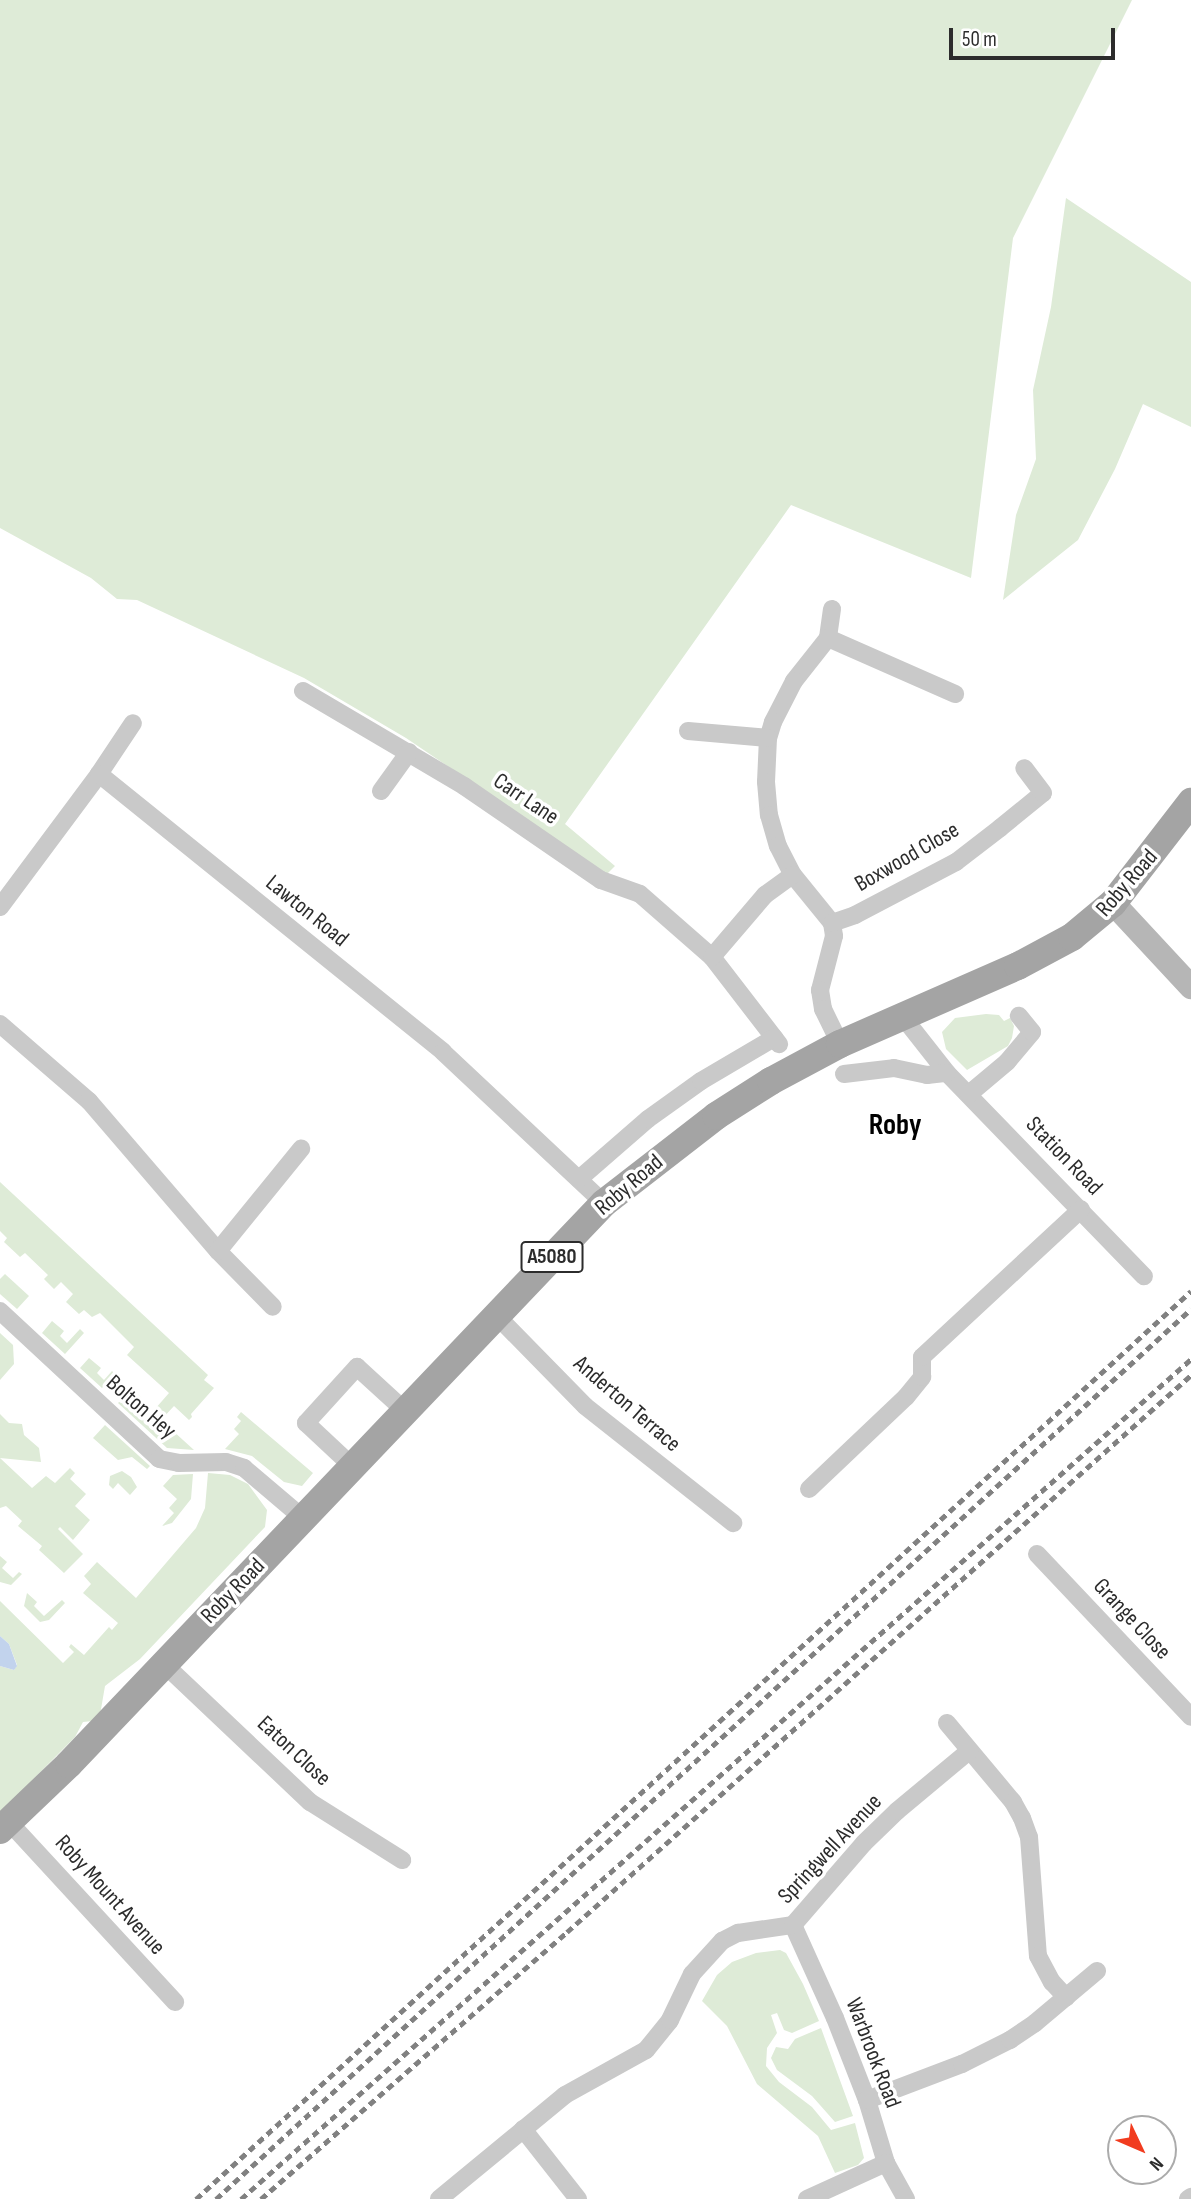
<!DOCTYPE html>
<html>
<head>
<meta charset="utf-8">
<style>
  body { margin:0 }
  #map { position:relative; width:1191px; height:2199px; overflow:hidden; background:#fff; font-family:"Sofia Sans Condensed",sans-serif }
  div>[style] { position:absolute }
  .green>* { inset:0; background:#deebd7 }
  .water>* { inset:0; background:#c2d3ed }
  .street>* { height:18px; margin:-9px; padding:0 9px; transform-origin:9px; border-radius:9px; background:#c9c9c9 }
  .secondary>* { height:24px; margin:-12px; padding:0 12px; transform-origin:12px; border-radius:12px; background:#b6b6b6 }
  .primary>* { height:28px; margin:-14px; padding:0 14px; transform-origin:14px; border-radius:14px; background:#a4a4a4 }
  .rail>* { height:5px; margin-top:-2.5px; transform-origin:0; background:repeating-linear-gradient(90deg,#818181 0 7px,transparent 0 12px) }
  span { translate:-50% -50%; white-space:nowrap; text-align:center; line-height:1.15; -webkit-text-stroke:7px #fff; paint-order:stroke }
  .shield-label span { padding:2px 5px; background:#fff; border:2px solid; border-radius:5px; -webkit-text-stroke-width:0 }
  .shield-label { font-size:21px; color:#2c2c2c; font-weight:700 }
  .street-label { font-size:23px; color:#2c2c2c }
  .district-label { font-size:30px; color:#000; font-weight:700 }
  .north { position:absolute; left:1107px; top:2115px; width:70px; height:70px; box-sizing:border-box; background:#fff; border:2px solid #ababab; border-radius:50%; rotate:134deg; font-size:19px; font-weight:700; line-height:28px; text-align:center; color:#2c2c2c }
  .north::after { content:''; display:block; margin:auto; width:24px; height:32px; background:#f13c1f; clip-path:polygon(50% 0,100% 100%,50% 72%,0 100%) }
  .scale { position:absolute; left:949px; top:28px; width:166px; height:32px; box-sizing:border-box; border:4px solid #2c2c2c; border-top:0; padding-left:9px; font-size:21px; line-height:24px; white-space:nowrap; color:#2c2c2c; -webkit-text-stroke:5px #fff; paint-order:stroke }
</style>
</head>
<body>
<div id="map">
  <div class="green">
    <i style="clip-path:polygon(0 0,1132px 0,1013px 238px,971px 578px,791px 505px,565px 824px,615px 866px,607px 874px,406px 738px,304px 678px,137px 600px,117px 599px,91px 578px,0 528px)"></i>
    <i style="clip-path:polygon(1066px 198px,1191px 282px,1191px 427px,1143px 404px,1115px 469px,1078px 540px,1003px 600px,1016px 515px,1036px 459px,1033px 390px,1051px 307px)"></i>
    <i style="clip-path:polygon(986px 1014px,999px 1015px,1004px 1021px,1010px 1018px,1014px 1026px,1012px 1038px,1008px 1046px,967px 1070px,946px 1049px,942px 1032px,955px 1018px)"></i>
    <i style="clip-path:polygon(0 1182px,208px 1375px,204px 1380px,214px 1388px,191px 1414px,192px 1417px,189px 1420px,174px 1406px,161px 1420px,194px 1450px,167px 1448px,118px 1403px,132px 1389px,142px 1398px,135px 1406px,148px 1417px,169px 1393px,127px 1355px,134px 1347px,100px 1313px,92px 1317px,84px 1310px,79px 1314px,66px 1302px,73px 1294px,61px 1282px,54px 1289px,44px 1279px,48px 1275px,25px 1253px,20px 1257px,4px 1242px,7px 1238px,0 1231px)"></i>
    <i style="clip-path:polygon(5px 1274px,29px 1296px,17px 1309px,0 1294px,0 1279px)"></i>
    <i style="clip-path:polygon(52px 1321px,64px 1331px,60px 1336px,67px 1343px,80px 1329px,84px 1333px,65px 1354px,42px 1333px)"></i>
    <i style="clip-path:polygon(0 1333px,13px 1345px,14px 1364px,0 1380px)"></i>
    <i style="clip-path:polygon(89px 1358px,101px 1368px,97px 1373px,104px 1380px,112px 1371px,115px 1374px,102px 1388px,80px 1368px)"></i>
    <i style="clip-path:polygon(241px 1412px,313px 1473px,302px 1486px,284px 1482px,252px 1456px,225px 1449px,239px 1434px,234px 1429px,241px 1421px,237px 1417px)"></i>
    <i style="clip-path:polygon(0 1414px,9px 1423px,22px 1424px,24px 1435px,39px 1448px,41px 1462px,0 1458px,32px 1488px,46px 1476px,55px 1483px,70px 1468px,75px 1473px,70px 1479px,86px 1494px,75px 1506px,90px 1520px,73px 1540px,60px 1527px,58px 1529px,83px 1554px,64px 1573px,39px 1550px,42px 1546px,18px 1526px,22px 1521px,6px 1506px,0 1508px)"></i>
    <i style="clip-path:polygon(105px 1425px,150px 1466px,147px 1469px,132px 1457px,118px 1460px,93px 1438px)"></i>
    <i style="clip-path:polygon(122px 1471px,131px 1477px,137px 1487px,130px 1495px,118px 1483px,113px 1489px,109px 1485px,110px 1476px)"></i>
    <i style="clip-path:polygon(208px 1473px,230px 1475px,248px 1484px,267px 1510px,265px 1527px,140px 1659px,105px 1686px,100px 1715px,93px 1721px,83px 1722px,75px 1737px,0 1813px,0 1666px,14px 1670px,17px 1665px,9px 1644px,0 1636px,0 1601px,63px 1663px,74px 1652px,69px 1647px,71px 1644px,84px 1655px,109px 1627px,112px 1630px,118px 1623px,83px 1593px,91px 1584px,84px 1576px,97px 1562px,136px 1598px,196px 1528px,205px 1508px)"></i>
    <i style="clip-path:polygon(193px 1474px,191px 1499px,172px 1523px,162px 1526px,174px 1513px,169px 1508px,177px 1499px,163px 1486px,173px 1475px)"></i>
    <i style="clip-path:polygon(0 1556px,7px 1562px,2px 1568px,13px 1578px,19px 1572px,22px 1574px,11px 1585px,0 1582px)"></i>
    <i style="clip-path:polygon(27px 1593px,37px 1602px,34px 1606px,44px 1616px,62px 1600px,65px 1603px,49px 1620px,40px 1622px,24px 1606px)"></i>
    <i style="clip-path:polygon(780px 1950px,786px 1953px,803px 1984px,819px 2021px,792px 2033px,784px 2030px,777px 2013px,771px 2015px,777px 2033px,767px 2048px,766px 2066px,779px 2082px,812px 2107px,831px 2130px,855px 2123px,864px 2158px,858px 2165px,835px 2173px,818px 2136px,757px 2084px,727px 2026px,702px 2001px,717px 1975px,732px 1962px,756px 1953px)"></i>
    <i style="clip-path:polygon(821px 2028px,853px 2116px,835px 2122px,812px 2096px,777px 2070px,771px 2058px,776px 2047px,788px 2049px,795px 2039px)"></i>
  </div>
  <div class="water">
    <i style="clip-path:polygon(0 1636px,9px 1644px,17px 1666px,14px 1670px,0 1666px)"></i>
  </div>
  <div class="street">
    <i style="left:832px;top:609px;width:29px;rotate:98deg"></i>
    <i style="left:828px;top:638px;width:55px;rotate:128.3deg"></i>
    <i style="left:794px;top:681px;width:46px;rotate:117.1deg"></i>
    <i style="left:773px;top:722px;width:17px;rotate:107deg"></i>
    <i style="left:768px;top:738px;width:44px;rotate:92.6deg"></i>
    <i style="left:766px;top:782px;width:33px;rotate:85deg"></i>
    <i style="left:769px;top:815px;width:32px;rotate:74deg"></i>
    <i style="left:778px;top:846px;width:33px;rotate:63deg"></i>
    <i style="left:793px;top:875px;width:62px;rotate:50.9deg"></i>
    <i style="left:832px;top:923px;width:13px;rotate:81deg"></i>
    <i style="left:834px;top:936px;width:56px;rotate:104.5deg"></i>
    <i style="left:820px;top:990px;width:19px;rotate:81deg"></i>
    <i style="left:823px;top:1009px;width:39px;rotate:64deg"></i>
    <i style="left:828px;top:638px;width:139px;rotate:23.8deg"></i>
    <i style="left:303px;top:691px;width:187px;rotate:30.5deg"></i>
    <i style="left:464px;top:786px;width:166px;rotate:34.5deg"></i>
    <i style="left:601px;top:880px;width:41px;rotate:19.7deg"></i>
    <i style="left:640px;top:894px;width:96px;rotate:41.2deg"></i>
    <i style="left:712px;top:957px;width:110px;rotate:52.4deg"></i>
    <i style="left:688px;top:731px;width:80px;rotate:5deg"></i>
    <i style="left:99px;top:774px;width:61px;rotate:-56.3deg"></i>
    <i style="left:381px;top:791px;width:48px;rotate:-54.3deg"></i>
    <i style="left:0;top:907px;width:166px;rotate:-53.3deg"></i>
    <i style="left:99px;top:774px;width:442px;rotate:38.9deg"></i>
    <i style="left:443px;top:1052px;width:221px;rotate:43.2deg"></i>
    <i style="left:832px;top:923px;width:24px;rotate:-19deg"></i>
    <i style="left:855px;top:915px;width:114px;rotate:-27.7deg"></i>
    <i style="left:956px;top:862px;width:56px;rotate:-37.7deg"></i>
    <i style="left:1000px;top:828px;width:55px;rotate:-39.1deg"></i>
    <i style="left:1043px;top:793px;width:31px;rotate:-127deg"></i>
    <i style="left:712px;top:957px;width:82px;rotate:-49.5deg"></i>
    <i style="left:765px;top:895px;width:34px;rotate:-36deg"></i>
    <i style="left:903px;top:1017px;width:71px;rotate:51.8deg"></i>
    <i style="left:947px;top:1073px;width:283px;rotate:45.9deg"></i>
    <i style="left:0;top:1024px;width:118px;rotate:40.9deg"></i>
    <i style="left:89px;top:1101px;width:198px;rotate:49.3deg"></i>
    <i style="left:218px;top:1251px;width:78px;rotate:45.5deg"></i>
    <i style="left:844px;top:1074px;width:50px;rotate:-6.8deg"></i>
    <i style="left:894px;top:1068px;width:34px;rotate:12deg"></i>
    <i style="left:927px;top:1075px;width:20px;rotate:-6deg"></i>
    <i style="left:969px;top:1094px;width:50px;rotate:-40.1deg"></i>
    <i style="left:1007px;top:1062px;width:39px;rotate:-50deg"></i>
    <i style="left:1032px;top:1032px;width:21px;rotate:-129deg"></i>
    <i style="left:579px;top:1179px;width:91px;rotate:-41deg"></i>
    <i style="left:648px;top:1119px;width:65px;rotate:-35.6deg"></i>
    <i style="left:701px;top:1081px;width:85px;rotate:-30.5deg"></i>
    <i style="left:218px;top:1251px;width:132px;rotate:-50.9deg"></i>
    <i style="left:0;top:1311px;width:217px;rotate:42.9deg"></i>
    <i style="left:159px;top:1459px;width:20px;rotate:11deg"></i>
    <i style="left:179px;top:1463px;width:47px;rotate:-1.2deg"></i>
    <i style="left:226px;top:1462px;width:19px;rotate:18deg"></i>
    <i style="left:244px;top:1468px;width:77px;rotate:40.3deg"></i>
    <i style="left:496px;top:1315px;width:127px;rotate:45.6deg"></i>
    <i style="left:585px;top:1406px;width:189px;rotate:38.3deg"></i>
    <i style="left:352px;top:1466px;width:63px;rotate:-136.9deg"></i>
    <i style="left:306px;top:1423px;width:76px;rotate:-47.7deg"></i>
    <i style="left:357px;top:1367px;width:64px;rotate:42.5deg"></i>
    <i style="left:809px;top:1489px;width:134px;rotate:-43.5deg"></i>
    <i style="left:906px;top:1397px;width:26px;rotate:-51deg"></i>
    <i style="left:922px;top:1377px;width:20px;rotate:-90deg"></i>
    <i style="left:922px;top:1357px;width:217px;rotate:-42.9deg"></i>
    <i style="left:1037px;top:1554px;width:224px;rotate:46.6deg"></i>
    <i style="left:164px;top:1664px;width:201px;rotate:43.4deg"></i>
    <i style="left:310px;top:1802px;width:109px;rotate:32.2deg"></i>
    <i style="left:947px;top:1723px;width:103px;rotate:50.1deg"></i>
    <i style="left:1013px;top:1802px;width:18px;rotate:61deg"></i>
    <i style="left:1022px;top:1818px;width:20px;rotate:70deg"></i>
    <i style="left:1029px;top:1837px;width:119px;rotate:85.7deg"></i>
    <i style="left:1038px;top:1956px;width:30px;rotate:62deg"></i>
    <i style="left:1052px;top:1982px;width:21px;rotate:47deg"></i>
    <i style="left:9px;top:1822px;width:245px;rotate:47.3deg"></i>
    <i style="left:793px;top:1925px;width:102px;rotate:65.7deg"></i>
    <i style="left:835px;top:2018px;width:88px;rotate:68.7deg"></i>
    <i style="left:867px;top:2100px;width:66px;rotate:73.2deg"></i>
    <i style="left:886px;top:2163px;width:41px;rotate:60.9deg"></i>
    <i style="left:867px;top:2100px;width:102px;rotate:-20.8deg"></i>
    <i style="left:962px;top:2064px;width:54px;rotate:-26.6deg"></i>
    <i style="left:1010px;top:2040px;width:30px;rotate:-34deg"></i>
    <i style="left:1035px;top:2023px;width:81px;rotate:-40deg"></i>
    <i style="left:523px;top:2129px;width:89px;rotate:51.8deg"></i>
    <i style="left:439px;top:2199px;width:163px;rotate:-39.5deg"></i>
    <i style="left:565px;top:2095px;width:93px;rotate:-29.1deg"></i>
    <i style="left:646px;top:2050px;width:38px;rotate:-51deg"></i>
    <i style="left:670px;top:2020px;width:51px;rotate:-64.4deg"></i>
    <i style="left:692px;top:1974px;width:45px;rotate:-47.7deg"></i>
    <i style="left:722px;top:1941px;width:18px;rotate:-27deg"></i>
    <i style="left:738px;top:1933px;width:56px;rotate:-8.3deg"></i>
    <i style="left:793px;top:1925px;width:108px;rotate:-49.1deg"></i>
    <i style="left:864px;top:1843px;width:46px;rotate:-44.1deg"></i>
    <i style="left:897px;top:1811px;width:94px;rotate:-39.8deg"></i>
    <i style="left:807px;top:2199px;width:87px;rotate:-24.5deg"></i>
    <i style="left:1188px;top:2199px;width:4px;rotate:-34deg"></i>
  </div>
  <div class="secondary">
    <i style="left:1113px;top:903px;width:115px;rotate:47.1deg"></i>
  </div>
  <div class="primary">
    <i style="left:0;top:1830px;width:95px;rotate:-43.7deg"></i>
    <i style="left:69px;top:1764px;width:775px;rotate:-46.36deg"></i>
    <i style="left:604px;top:1203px;width:142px;rotate:-37.8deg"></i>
    <i style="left:716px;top:1116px;width:65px;rotate:-32.5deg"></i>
    <i style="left:771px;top:1081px;width:78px;rotate:-28.2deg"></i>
    <i style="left:840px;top:1044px;width:194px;rotate:-23.7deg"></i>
    <i style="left:1018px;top:966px;width:61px;rotate:-28.2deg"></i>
    <i style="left:1072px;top:937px;width:53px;rotate:-39.7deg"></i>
    <i style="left:1113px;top:903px;width:128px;rotate:-52.3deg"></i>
  </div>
  <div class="rail">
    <i style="left:196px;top:2199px;width:1347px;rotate:-42.38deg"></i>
    <i style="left:216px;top:2199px;width:1320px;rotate:-42.39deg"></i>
    <i style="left:241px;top:2199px;width:1268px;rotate:-41.48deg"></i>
    <i style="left:261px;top:2199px;width:406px;rotate:-41.1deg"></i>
    <i style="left:567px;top:1932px;width:836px;rotate:-41.75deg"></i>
  </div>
  <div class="shield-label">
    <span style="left:552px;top:1257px">A5080</span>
  </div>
  <div class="street-label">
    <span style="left:526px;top:799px;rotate:34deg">Carr Lane</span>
    <span style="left:907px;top:857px;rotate:-30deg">Boxwood Close</span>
    <span style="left:1127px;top:883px;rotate:-49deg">Roby Road</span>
    <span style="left:307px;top:911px;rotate:39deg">Lawton Road</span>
    <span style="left:1064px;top:1156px;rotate:46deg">Station Road</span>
    <span style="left:629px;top:1185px;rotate:-40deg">Roby Road</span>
    <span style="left:627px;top:1404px;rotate:41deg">Anderton Terrace</span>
    <span style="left:141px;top:1407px;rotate:41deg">Bolton Hey</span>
    <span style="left:233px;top:1591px;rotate:-46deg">Roby Road</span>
    <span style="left:1132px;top:1619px;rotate:47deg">Grange Close</span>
    <span style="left:294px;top:1751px;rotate:43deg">Eaton Close</span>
    <span style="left:830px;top:1849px;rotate:-47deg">Springwell Avenue</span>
    <span style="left:110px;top:1895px;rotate:48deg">Roby Mount Avenue</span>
    <span style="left:873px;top:2053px;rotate:69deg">Warbrook Road</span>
  </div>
  <div class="district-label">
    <span style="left:895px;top:1125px">Roby</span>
  </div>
  <div class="north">N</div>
  <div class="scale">50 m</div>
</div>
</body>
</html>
